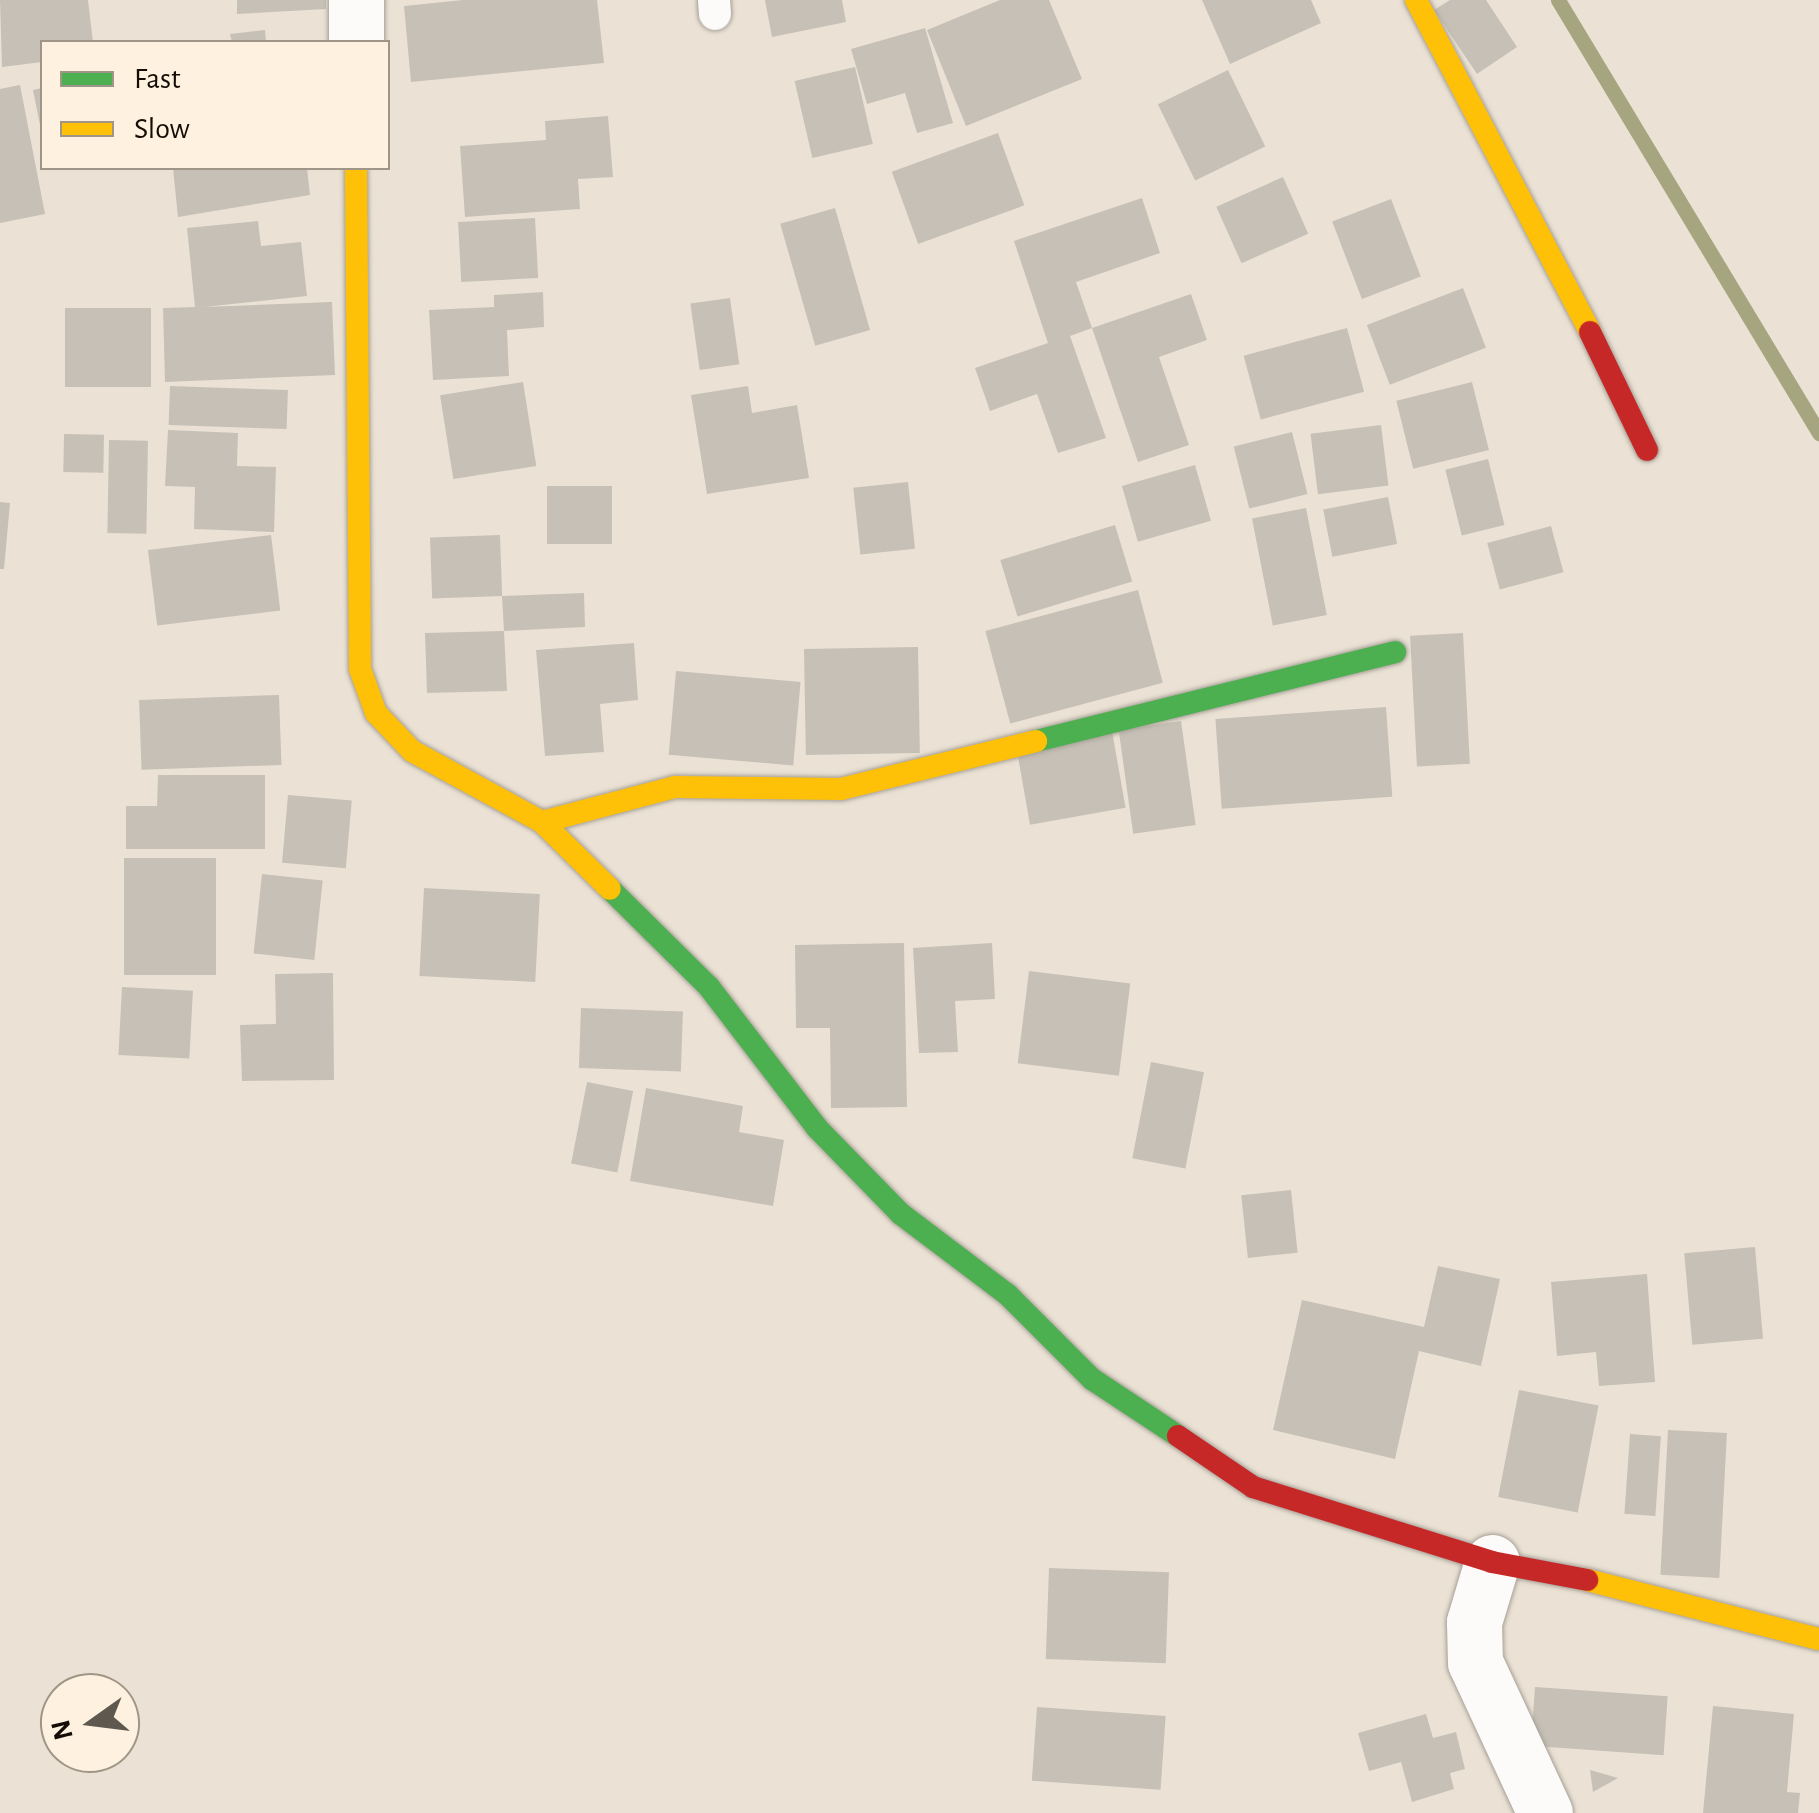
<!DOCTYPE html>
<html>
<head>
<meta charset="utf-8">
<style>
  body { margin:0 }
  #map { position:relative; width:1819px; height:1813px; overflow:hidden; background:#ebe2d5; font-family:"Alegreya Sans",sans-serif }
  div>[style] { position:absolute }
  .stream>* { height:15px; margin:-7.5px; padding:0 7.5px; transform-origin:7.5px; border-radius:7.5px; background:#a5a680 }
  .building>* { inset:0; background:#c6c0b6; transform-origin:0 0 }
  .roads { filter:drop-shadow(0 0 2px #a7a097) drop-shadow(0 0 2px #a7a097) }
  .lane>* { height:32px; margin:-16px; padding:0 16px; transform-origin:16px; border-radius:16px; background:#fcfbf9 }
  .street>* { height:55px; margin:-27.5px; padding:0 27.5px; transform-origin:27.5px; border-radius:27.5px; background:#fcfbf9 }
  .fast>* { height:22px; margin:-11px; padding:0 11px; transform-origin:11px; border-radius:11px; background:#4caf50 }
  .slow>* { height:22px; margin:-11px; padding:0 11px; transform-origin:11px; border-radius:11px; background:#ffc107 }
  .jam>* { height:22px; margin:-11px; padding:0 11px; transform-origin:11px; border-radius:11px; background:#c62828 }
  span { translate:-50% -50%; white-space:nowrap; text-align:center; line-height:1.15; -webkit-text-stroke:10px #fef1df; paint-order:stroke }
  .legend { position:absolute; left:40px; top:40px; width:350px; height:130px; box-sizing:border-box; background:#fef1df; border:2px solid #a09688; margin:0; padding:12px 18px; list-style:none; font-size:30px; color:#130d06 }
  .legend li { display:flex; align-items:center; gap:20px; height:50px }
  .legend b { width:50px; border:2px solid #a09688 }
  .north { position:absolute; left:40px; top:1673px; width:100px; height:100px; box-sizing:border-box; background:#fef1df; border:2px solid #a09688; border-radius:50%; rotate:256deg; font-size:28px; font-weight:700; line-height:40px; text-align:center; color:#130d06 }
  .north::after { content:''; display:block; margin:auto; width:35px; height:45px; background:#5f584e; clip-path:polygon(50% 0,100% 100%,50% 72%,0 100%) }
</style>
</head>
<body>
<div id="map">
  <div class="stream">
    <i style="left:1558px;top:0;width:506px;rotate:58.92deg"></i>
  </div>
  <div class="building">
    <i style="clip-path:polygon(0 0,88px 0,93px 42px,42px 42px,42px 62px,2px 67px)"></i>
    <i style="clip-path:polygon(237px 0,326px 0,326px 9px,237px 14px)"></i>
    <i style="clip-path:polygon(463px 0,597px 0,604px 63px,411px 82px,404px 6px)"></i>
    <i style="clip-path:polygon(765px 0,842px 0,846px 22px,772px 37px)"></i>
    <i style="clip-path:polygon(1000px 0,1049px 0,1082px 79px,966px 126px,927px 30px)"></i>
    <i style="clip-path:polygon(1202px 0,1311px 0,1321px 23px,1230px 64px)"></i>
    <i style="clip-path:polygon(1450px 0,1486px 0,1517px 47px,1477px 74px,1434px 10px)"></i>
    <i style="clip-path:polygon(925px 28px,953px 123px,917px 133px,905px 93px,867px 104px,851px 49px)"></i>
    <i style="clip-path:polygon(265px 30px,266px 42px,232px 42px,230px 34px)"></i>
    <i style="left:855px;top:67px;width:79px;height:62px;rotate:77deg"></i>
    <i style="left:1228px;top:70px;width:85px;height:78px;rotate:64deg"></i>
    <i style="clip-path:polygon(20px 85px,45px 214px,0 223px,0 89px)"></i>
    <i style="clip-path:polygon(42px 88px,42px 130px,41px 130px,33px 90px)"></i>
    <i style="clip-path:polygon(608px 116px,613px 177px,578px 179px,580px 209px,465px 217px,460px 146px,546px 140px,545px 121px)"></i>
    <i style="left:998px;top:133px;width:77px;height:113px;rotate:70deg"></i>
    <i style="clip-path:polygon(173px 168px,307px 168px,310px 195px,178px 217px)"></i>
    <i style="left:1283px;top:177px;width:62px;height:73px;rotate:66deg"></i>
    <i style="clip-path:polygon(1142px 198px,1160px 253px,1076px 282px,1092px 328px,1070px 336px,1106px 438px,1058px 453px,1037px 394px,990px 411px,975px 368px,1048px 343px,1014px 241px)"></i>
    <i style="left:1391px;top:199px;width:83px;height:63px;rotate:69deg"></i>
    <i style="left:835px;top:208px;width:127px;height:57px;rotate:74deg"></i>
    <i style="left:535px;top:218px;width:60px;height:77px;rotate:87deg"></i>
    <i style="clip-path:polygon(258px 221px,261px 246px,301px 242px,307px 296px,204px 307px,332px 302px,335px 375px,165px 382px,163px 308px,195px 307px,187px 228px)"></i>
    <i style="left:1463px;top:288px;width:64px;height:103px;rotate:69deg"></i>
    <i style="clip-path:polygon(543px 292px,544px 327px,507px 330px,509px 376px,433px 380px,429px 310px,494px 307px,494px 295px)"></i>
    <i style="clip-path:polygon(1191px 294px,1207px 340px,1159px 357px,1189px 445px,1138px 462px,1092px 328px)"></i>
    <i style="left:730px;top:298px;width:67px;height:40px;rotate:82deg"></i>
    <i style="left:65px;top:308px;width:86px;height:79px"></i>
    <i style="left:1347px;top:328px;width:66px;height:107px;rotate:75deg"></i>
    <i style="left:523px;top:382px;width:85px;height:84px;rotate:81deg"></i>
    <i style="left:1472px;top:382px;width:70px;height:78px;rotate:76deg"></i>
    <i style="left:170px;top:386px;width:118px;height:39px;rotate:2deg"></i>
    <i style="clip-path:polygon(748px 386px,752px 413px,797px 405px,809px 478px,707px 494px,691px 395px)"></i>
    <i style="left:1381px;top:425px;width:61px;height:71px;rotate:83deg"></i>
    <i style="clip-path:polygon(168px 430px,238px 433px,237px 466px,276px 467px,274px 532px,194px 529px,195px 487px,165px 486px)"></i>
    <i style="left:1292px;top:432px;width:64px;height:60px;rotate:76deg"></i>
    <i style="left:64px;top:434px;width:40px;height:38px;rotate:1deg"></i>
    <i style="left:109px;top:440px;width:39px;height:93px;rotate:1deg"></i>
    <i style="left:1488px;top:459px;width:68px;height:44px;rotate:76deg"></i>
    <i style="left:1195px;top:465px;width:58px;height:76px;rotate:74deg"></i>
    <i style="left:908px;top:482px;width:67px;height:55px;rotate:84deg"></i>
    <i style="left:547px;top:486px;width:65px;height:58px"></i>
    <i style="left:1388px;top:497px;width:48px;height:66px;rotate:79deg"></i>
    <i style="clip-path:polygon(0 502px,10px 503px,4px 569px,0 569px)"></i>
    <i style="left:1306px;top:508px;width:109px;height:55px;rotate:79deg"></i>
    <i style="left:1115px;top:525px;width:59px;height:120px;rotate:73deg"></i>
    <i style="left:1551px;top:526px;width:48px;height:66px;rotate:75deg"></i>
    <i style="left:271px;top:535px;width:76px;height:124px;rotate:83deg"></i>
    <i style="left:500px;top:535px;width:61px;height:70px;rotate:88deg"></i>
    <i style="left:1138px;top:590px;width:96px;height:158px;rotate:75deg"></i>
    <i style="clip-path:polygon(584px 593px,585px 627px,504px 631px,507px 691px,427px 693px,425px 633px,504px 631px,502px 596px)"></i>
    <i style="left:1463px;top:633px;width:131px;height:53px;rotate:87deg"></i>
    <i style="clip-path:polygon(634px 643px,638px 700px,600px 704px,604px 752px,545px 756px,536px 650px)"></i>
    <i style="left:918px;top:647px;width:106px;height:114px;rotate:89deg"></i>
    <i style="left:676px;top:671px;width:125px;height:84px;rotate:5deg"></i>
    <i style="left:279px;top:695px;width:70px;height:140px;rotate:88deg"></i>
    <i style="left:1386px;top:707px;width:90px;height:171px;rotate:86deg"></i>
    <i style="left:1181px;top:721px;width:105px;height:63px;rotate:82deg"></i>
    <i style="left:1112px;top:731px;width:78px;height:97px;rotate:80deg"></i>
    <i style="clip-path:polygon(158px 775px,265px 775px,265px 849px,126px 849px,126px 806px,157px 806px)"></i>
    <i style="left:288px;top:795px;width:64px;height:68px;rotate:5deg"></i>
    <i style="left:124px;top:858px;width:92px;height:117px"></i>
    <i style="left:262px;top:874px;width:61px;height:80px;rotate:6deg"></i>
    <i style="left:424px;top:888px;width:116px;height:88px;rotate:3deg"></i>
    <i style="clip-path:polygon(904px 943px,907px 1107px,831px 1108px,830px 1028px,796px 1028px,795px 945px)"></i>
    <i style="clip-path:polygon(992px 943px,995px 999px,955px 1001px,958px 1052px,919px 1053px,913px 948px)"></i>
    <i style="left:1029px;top:971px;width:102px;height:93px;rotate:7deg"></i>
    <i style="clip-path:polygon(333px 973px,334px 1080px,242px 1081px,240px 1025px,276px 1024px,275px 974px)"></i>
    <i style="left:122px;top:987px;width:71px;height:68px;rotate:3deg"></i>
    <i style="left:581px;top:1008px;width:102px;height:60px;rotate:2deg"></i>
    <i style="left:1151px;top:1062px;width:54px;height:98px;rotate:11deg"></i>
    <i style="left:587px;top:1082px;width:47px;height:83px;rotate:11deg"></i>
    <i style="clip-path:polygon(646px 1088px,743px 1106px,739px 1132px,784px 1140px,773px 1206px,630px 1181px)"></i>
    <i style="left:1291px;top:1190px;width:63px;height:50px;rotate:84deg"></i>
    <i style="left:1755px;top:1247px;width:92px;height:71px;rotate:85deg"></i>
    <i style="clip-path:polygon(1438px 1266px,1500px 1279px,1481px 1366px,1419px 1351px,1395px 1459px,1273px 1430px,1302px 1300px,1424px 1327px)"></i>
    <i style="clip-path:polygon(1647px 1274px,1655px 1382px,1599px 1386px,1596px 1352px,1557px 1356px,1551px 1282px)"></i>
    <i style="left:1519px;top:1390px;width:81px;height:109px;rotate:11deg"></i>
    <i style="left:1668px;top:1430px;width:59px;height:145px;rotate:3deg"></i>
    <i style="left:1630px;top:1434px;width:31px;height:80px;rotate:4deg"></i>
    <i style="left:1049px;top:1568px;width:120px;height:91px;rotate:2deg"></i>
    <i style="left:1535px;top:1687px;width:133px;height:59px;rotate:4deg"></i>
    <i style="clip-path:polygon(1713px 1706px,1794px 1714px,1787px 1792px,1800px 1793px,1798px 1813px,1703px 1813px)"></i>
    <i style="left:1037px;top:1707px;width:129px;height:74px;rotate:4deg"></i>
    <i style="clip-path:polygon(1426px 1714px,1433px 1738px,1456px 1732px,1465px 1769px,1450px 1773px,1454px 1789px,1412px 1802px,1401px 1762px,1369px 1771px,1358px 1733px)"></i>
    <i style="clip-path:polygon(1590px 1770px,1618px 1778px,1593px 1792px)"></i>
  </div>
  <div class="roads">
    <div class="lane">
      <i style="left:714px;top:0;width:14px;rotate:86deg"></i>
    </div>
    <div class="street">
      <i style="left:356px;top:0;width:42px;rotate:90deg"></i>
      <i style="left:1492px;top:1562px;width:63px;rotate:106.7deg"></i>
      <i style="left:1474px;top:1622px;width:40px;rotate:88.6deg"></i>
      <i style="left:1475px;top:1662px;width:166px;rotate:65.1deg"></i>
    </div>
    <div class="fast">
      <i style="left:1036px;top:741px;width:370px;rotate:-13.9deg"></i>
      <i style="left:610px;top:889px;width:139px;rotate:44.7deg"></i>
      <i style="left:709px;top:987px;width:178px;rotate:52.5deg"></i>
      <i style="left:817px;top:1128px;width:120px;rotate:45.7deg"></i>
      <i style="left:901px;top:1214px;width:134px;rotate:37.1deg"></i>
      <i style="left:1008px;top:1295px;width:119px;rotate:45deg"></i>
      <i style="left:1092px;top:1379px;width:103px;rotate:33.5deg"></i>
    </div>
    <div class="slow">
      <i style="left:1416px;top:0;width:375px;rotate:62.3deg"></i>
      <i style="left:356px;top:168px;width:501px;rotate:89.54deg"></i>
      <i style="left:360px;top:669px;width:47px;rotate:70deg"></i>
      <i style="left:376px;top:713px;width:52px;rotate:46.5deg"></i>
      <i style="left:412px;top:751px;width:148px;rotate:28.6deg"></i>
      <i style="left:542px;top:822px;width:95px;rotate:44.6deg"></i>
      <i style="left:542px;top:822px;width:138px;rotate:-14.7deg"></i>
      <i style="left:675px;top:787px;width:166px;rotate:0.7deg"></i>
      <i style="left:841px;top:789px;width:201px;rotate:-13.8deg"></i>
      <i style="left:1587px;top:1580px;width:239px;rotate:14.3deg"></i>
    </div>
    <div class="jam">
      <i style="left:1590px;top:332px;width:131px;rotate:64.2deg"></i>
      <i style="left:1178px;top:1436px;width:91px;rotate:34.2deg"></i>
      <i style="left:1253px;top:1487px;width:250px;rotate:17.4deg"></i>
      <i style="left:1492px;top:1562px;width:97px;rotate:10.7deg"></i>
    </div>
  </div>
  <ul class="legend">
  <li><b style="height:12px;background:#4caf50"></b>Fast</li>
  <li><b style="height:12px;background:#ffc107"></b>Slow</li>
  </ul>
  <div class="north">N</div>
</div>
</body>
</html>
